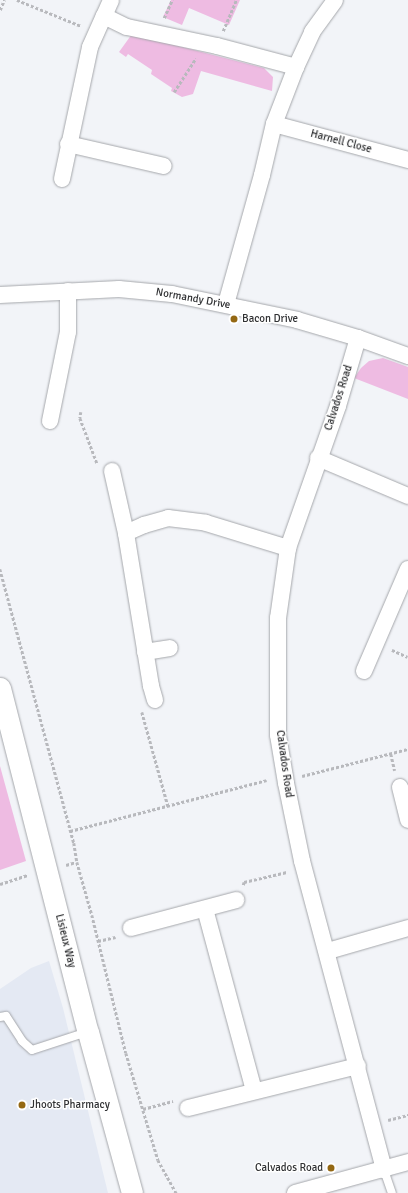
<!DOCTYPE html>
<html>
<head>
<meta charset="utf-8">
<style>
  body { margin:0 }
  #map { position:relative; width:408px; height:1193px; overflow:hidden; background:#f2f4f8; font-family:Signika,sans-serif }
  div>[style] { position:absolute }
  .built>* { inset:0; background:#e4e9f3 }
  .green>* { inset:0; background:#eebbe2 }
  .path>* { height:2.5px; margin-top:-1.25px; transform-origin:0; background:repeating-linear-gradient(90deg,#b8b9bd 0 3px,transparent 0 5px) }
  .roads { filter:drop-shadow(0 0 1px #a5a7ab) drop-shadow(0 0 1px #a5a7ab) }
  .service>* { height:8px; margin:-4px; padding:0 4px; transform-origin:4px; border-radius:4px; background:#fff }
  .minor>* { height:16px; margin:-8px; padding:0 8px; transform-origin:8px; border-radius:8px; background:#fff }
  .tertiary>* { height:21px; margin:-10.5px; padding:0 10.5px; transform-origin:10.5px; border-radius:10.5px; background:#fff }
  .dots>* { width:11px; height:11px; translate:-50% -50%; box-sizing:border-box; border:2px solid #fff; border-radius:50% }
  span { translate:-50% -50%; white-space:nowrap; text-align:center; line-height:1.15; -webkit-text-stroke:3px #fff; paint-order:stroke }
  .street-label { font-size:11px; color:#303133 }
  .poi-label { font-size:11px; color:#303133 }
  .left { translate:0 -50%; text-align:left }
  .right { translate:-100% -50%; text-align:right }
</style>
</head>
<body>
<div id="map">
  <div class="built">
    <i style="clip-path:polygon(49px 961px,63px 1008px,108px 1193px,0 1193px,0 989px,31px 968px)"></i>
  </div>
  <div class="green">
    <i style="clip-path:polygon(171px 0,240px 0,229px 25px,189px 8px,182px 25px,163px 17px)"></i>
    <i style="clip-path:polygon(132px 34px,264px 68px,273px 77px,272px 91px,201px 71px,193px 94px,182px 97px,171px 91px,172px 88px,151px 74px,152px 70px,128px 54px,126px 57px,119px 52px)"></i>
    <i style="clip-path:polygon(383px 358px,408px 367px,408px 399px,354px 378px,361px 368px,369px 361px)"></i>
    <i style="clip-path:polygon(0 766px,26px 861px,0 870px)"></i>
  </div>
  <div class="path">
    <i style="left:17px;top:0;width:69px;rotate:22.1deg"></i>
    <i style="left:0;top:10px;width:11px;rotate:-68deg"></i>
    <i style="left:164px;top:18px;width:20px;rotate:-66deg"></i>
    <i style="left:223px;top:31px;width:34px;rotate:-67deg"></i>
    <i style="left:174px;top:92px;width:40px;rotate:-57.1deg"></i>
    <i style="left:81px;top:412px;width:6px;rotate:99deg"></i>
    <i style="left:80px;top:418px;width:48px;rotate:69.3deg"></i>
    <i style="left:0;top:569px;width:284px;rotate:74.9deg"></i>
    <i style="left:74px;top:843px;width:19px;rotate:81deg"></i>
    <i style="left:77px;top:862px;width:55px;rotate:74.2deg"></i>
    <i style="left:92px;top:915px;width:142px;rotate:76.2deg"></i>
    <i style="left:126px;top:1053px;width:112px;rotate:73.3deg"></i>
    <i style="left:158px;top:1160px;width:38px;rotate:61deg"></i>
    <i style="left:392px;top:650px;width:17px;rotate:24deg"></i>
    <i style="left:142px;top:712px;width:98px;rotate:74.5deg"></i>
    <i style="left:391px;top:754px;width:17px;rotate:77deg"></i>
    <i style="left:302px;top:776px;width:109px;rotate:-14.3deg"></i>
    <i style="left:70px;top:831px;width:203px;rotate:-14.5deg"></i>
    <i style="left:66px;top:865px;width:10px;rotate:-17deg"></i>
    <i style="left:0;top:884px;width:29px;rotate:-18deg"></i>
    <i style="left:243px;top:885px;width:3px;rotate:-72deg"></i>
    <i style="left:244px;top:882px;width:44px;rotate:-13.1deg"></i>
    <i style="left:98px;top:941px;width:18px;rotate:-13deg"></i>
    <i style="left:143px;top:1109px;width:31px;rotate:-15deg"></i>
    <i style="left:388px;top:1120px;width:21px;rotate:-14deg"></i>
  </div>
  <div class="roads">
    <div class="service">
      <i style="left:0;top:1017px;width:6px;rotate:-9deg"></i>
      <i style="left:6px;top:1016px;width:30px;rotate:57deg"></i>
      <i style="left:22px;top:1041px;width:13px;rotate:42deg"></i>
      <i style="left:32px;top:1050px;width:58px;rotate:-18.1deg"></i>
      <i style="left:384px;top:1170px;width:24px;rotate:71deg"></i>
    </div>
    <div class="minor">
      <i style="left:104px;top:16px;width:17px;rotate:-66deg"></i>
      <i style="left:274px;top:124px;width:139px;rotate:15deg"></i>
      <i style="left:68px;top:144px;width:98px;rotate:12.9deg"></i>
      <i style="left:62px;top:179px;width:135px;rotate:-78deg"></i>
      <i style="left:90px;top:47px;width:34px;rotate:-66deg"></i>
      <i style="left:104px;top:16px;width:25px;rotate:26deg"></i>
      <i style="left:127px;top:27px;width:92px;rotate:11.9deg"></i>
      <i style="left:217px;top:46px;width:82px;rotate:14.9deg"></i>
      <i style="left:0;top:295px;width:119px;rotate:-2.9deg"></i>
      <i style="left:119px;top:289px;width:53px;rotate:5.4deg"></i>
      <i style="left:172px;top:294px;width:128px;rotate:11.7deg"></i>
      <i style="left:297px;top:320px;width:64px;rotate:16.4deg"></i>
      <i style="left:358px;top:338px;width:53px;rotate:19.8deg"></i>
      <i style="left:226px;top:304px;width:134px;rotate:-74.4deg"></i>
      <i style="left:262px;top:175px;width:52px;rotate:-76.8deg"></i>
      <i style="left:274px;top:124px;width:61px;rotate:-68.9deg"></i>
      <i style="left:296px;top:67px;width:38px;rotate:-65deg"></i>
      <i style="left:312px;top:32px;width:39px;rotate:-54deg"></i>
      <i style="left:358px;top:338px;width:71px;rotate:106.4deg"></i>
      <i style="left:338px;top:406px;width:151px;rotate:109.4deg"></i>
      <i style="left:288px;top:548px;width:71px;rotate:98.1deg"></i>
      <i style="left:278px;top:618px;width:117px;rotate:90deg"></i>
      <i style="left:278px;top:735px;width:49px;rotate:80.5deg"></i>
      <i style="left:286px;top:783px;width:80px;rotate:78.4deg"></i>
      <i style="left:302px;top:861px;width:320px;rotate:75.1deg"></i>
      <i style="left:50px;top:421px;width:91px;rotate:-78.6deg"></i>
      <i style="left:68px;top:332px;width:41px;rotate:-90deg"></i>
      <i style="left:318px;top:458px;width:98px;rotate:22.9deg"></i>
      <i style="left:112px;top:471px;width:64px;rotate:77.3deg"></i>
      <i style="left:145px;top:652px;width:25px;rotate:-9deg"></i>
      <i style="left:364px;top:671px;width:111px;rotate:-66.7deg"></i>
      <i style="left:155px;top:700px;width:15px;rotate:-106deg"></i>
      <i style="left:151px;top:686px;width:155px;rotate:-99.3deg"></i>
      <i style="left:126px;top:533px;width:20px;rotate:-24deg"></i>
      <i style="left:144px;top:525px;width:25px;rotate:-16deg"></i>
      <i style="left:168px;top:518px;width:38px;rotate:7deg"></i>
      <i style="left:206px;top:523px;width:86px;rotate:17deg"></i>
      <i style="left:400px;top:787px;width:34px;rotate:76deg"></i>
      <i style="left:205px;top:909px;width:188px;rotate:74.9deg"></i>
      <i style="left:131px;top:928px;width:109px;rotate:-14.9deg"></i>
      <i style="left:328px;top:951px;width:83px;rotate:-16deg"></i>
      <i style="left:188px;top:1108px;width:175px;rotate:-13.9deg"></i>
      <i style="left:295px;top:1193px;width:117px;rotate:-15.3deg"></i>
    </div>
    <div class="tertiary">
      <i style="left:0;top:688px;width:355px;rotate:75.7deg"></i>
      <i style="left:88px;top:1032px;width:167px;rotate:74.7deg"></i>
    </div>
  </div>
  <div class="dots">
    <i style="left:234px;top:319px;background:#946813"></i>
    <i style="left:22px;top:1105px;background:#946813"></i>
    <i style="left:331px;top:1168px;background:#946813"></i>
  </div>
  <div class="street-label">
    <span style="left:341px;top:142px;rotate:15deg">Harnell Close</span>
    <span style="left:193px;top:299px;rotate:10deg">Normandy Drive</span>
    <span style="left:339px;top:398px;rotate:-72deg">Calvados Road</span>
    <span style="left:284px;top:764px;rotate:82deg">Calvados Road</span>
    <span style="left:65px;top:941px;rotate:76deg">Lisieux Way</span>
  </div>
  <div class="poi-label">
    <span class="left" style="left:242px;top:319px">Bacon Drive</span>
    <span class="left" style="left:30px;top:1105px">Jhoots Pharmacy</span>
    <span class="right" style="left:323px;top:1168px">Calvados Road</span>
  </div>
</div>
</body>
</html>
